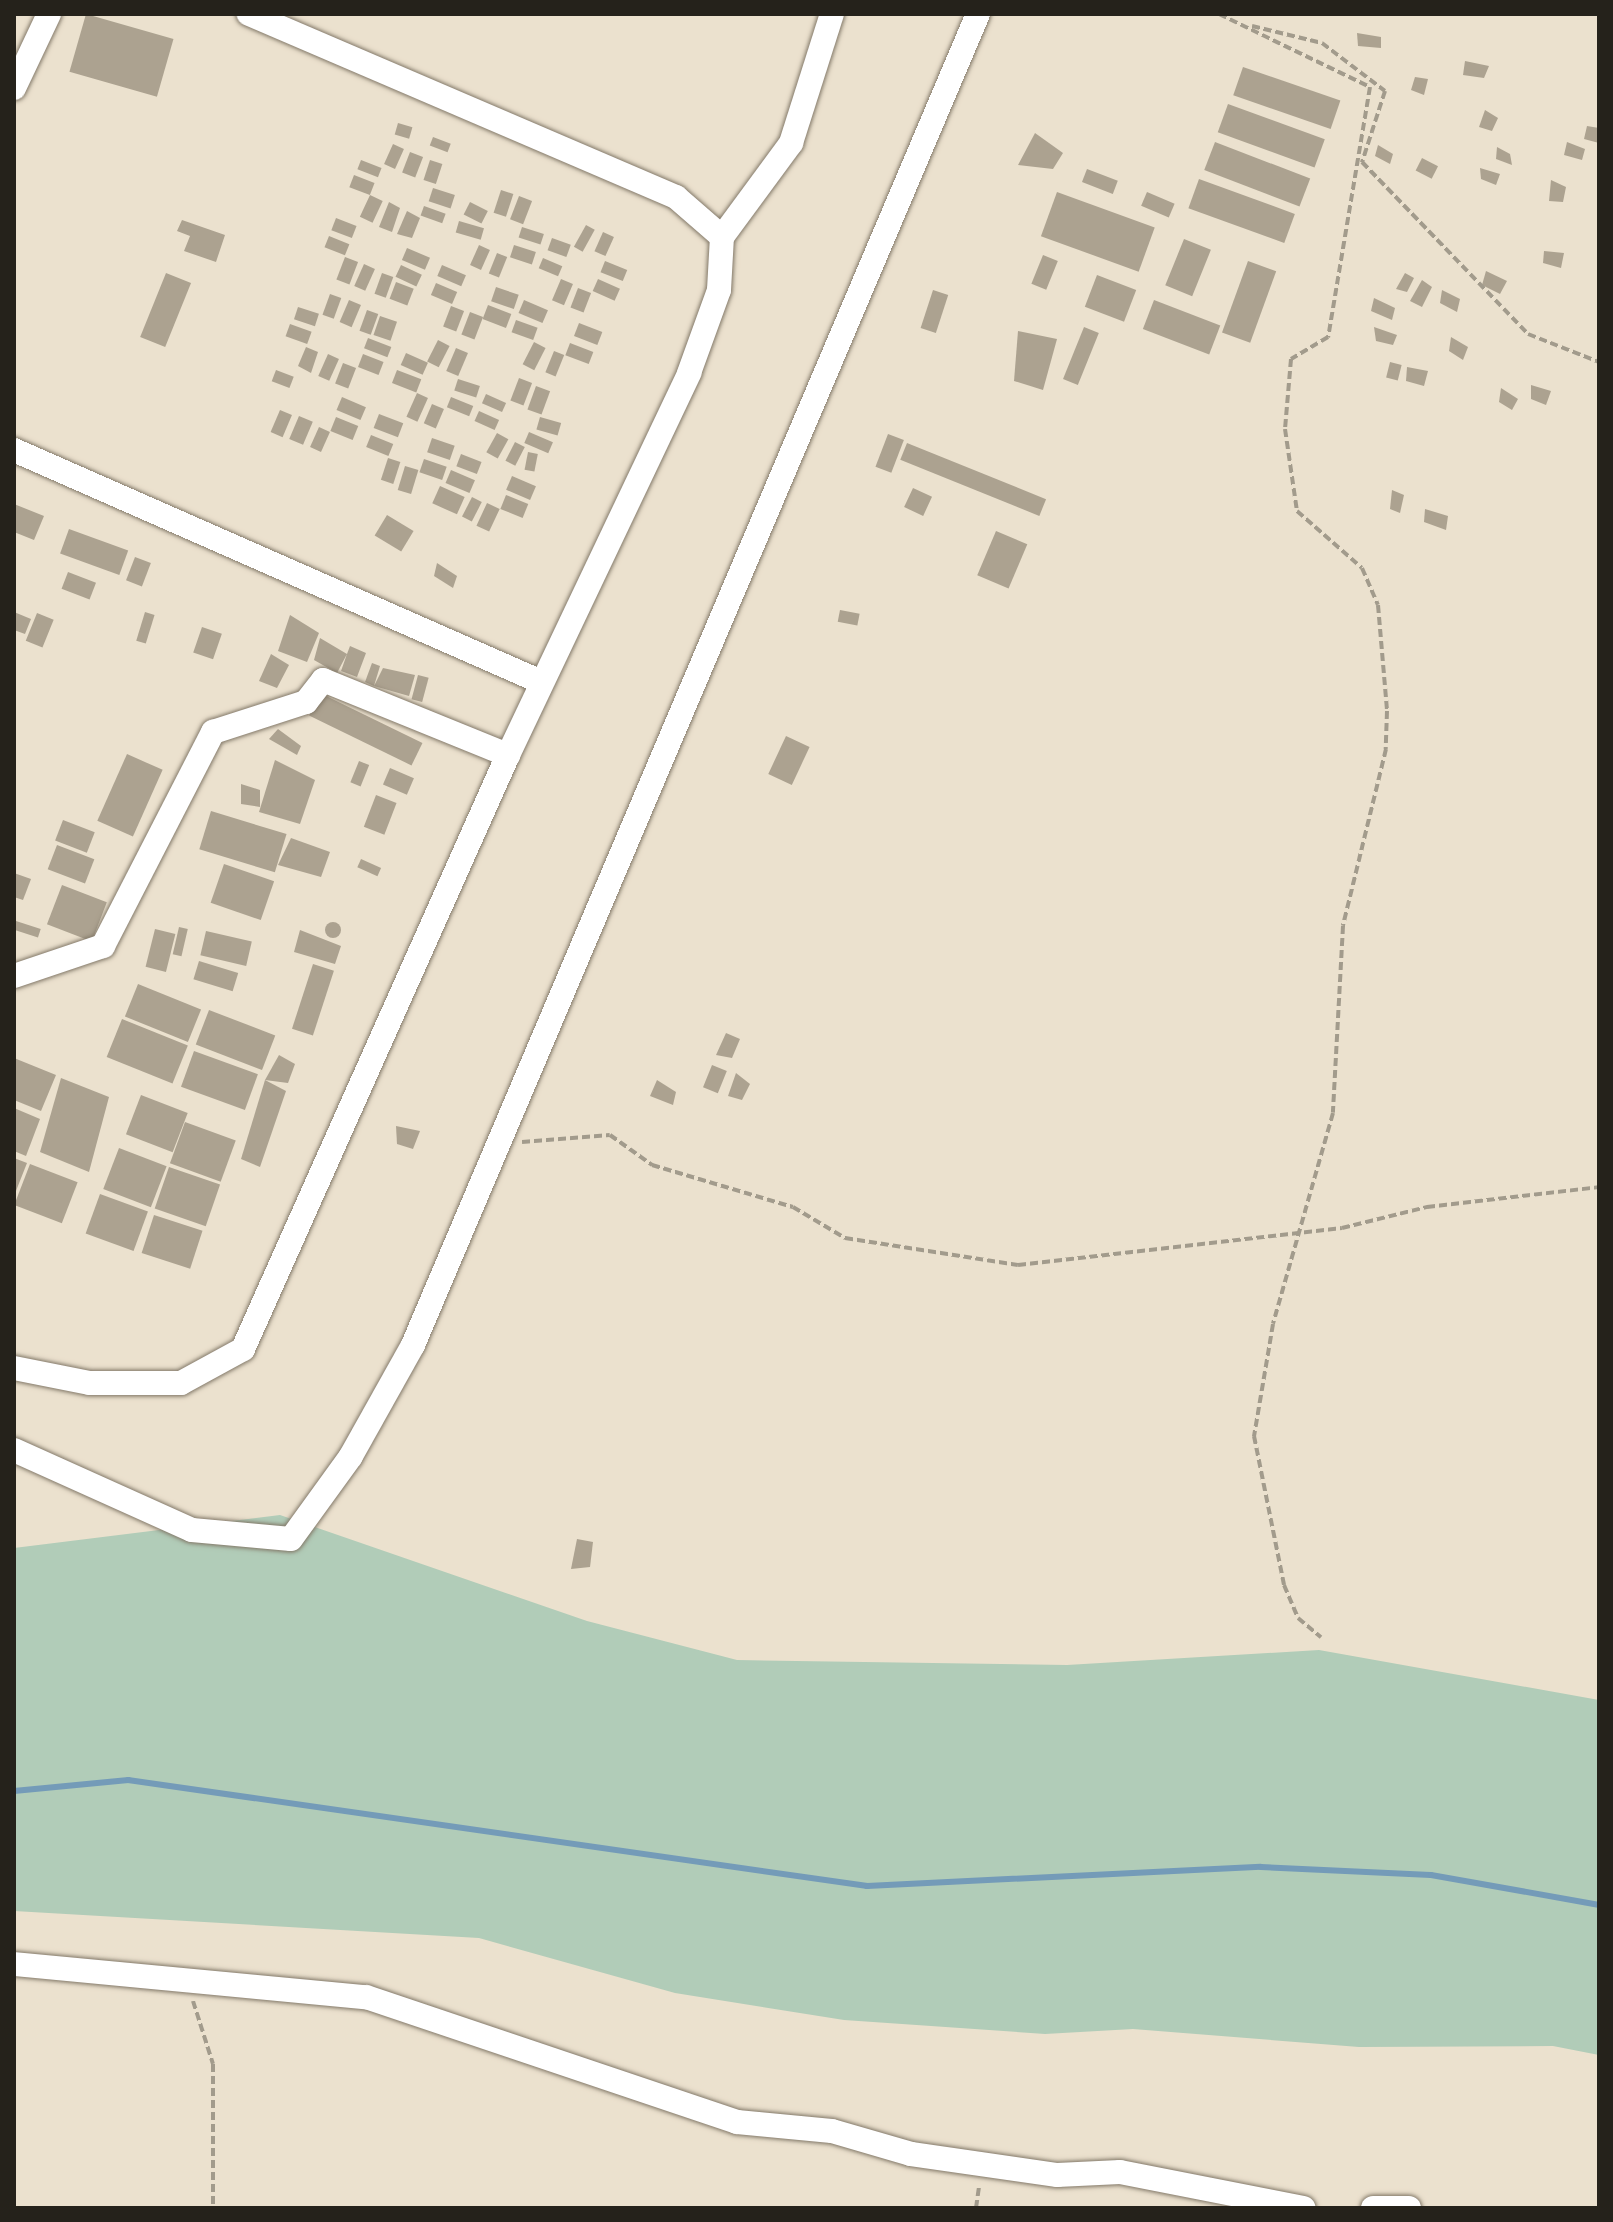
<!DOCTYPE html>
<html>
<head>
<meta charset="utf-8">
<style>
  body { margin:0 }
  #map { position:relative; width:1613px; height:2222px; overflow:hidden; background:#ebe1ce; font-family:"Golos Text",sans-serif }
  div>[style] { position:absolute }
  .green>* { inset:0; background:#b1ccb8 }
  .stream>* { height:6px; margin:-3px; padding:0 3px; transform-origin:3px; border-radius:3px; background:#749bb8 }
  .building>* { inset:0; background:#aca290; transform-origin:0 0 }
  .round { border-radius:50% }
  .path>* { height:4px; margin-top:-2px; transform-origin:0; background:repeating-linear-gradient(90deg,#a29b8c 0 8px,transparent 0 12px) }
  .roads { filter:drop-shadow(0 0 2px #837969) drop-shadow(0 0 2px #837969) }
  .street>* { height:24px; margin:-12px; padding:0 12px; transform-origin:12px; border-radius:12px; background:#fff }
  span { translate:-50% -50%; white-space:nowrap; text-align:center; line-height:1.15; -webkit-text-stroke:6px #fff; paint-order:stroke }
  .frame { position:absolute; inset:0; border:16px solid #25221b; pointer-events:none }
</style>
</head>
<body>
<div id="map">
  <div class="green">
    <i style="clip-path:polygon(280px 1515px,587px 1621px,737px 1660px,1067px 1665px,1319px 1650px,1599px 1700px,1599px 2055px,1553px 2046px,1359px 2047px,1133px 2029px,1045px 2034px,844px 2020px,675px 1993px,479px 1938px,14px 1911px,14px 1548px)"></i>
  </div>
  <div class="stream">
    <i style="left:14px;top:1791px;width:115px;rotate:-5.5deg"></i>
    <i style="left:128px;top:1780px;width:747px;rotate:8.16deg"></i>
    <i style="left:867px;top:1886px;width:394px;rotate:-2.8deg"></i>
    <i style="left:1261px;top:1867px;width:170px;rotate:2.7deg"></i>
    <i style="left:1431px;top:1875px;width:171px;rotate:10.1deg"></i>
  </div>
  <div class="building">
    <i style="left:86px;top:14px;width:91px;height:60px;rotate:16deg"></i>
    <i style="clip-path:polygon(1357px 33px,1381px 37px,1381px 48px,1358px 46px)"></i>
    <i style="clip-path:polygon(1465px 61px,1489px 66px,1484px 78px,1463px 75px)"></i>
    <i style="left:1243px;top:67px;width:103px;height:30px;rotate:19deg"></i>
    <i style="clip-path:polygon(1415px 77px,1428px 79px,1424px 95px,1411px 90px)"></i>
    <i style="left:1228px;top:104px;width:103px;height:30px;rotate:20deg"></i>
    <i style="clip-path:polygon(1485px 110px,1498px 118px,1492px 131px,1479px 127px)"></i>
    <i style="left:398px;top:123px;width:15px;height:12px;rotate:16deg"></i>
    <i style="clip-path:polygon(1587px 126px,1599px 128px,1599px 143px,1584px 139px)"></i>
    <i style="clip-path:polygon(1035px 133px,1063px 153px,1053px 169px,1018px 165px)"></i>
    <i style="left:433px;top:137px;width:19px;height:9px;rotate:21deg"></i>
    <i style="left:1215px;top:142px;width:102px;height:30px;rotate:21deg"></i>
    <i style="clip-path:polygon(1567px 142px,1585px 149px,1582px 160px,1564px 155px)"></i>
    <i style="left:393px;top:144px;width:12px;height:22px;rotate:24deg"></i>
    <i style="clip-path:polygon(1378px 145px,1393px 154px,1390px 164px,1375px 156px)"></i>
    <i style="clip-path:polygon(1497px 147px,1510px 154px,1512px 165px,1496px 159px)"></i>
    <i style="left:410px;top:152px;width:14px;height:22px;rotate:21deg"></i>
    <i style="left:1422px;top:158px;width:18px;height:14px;rotate:27deg"></i>
    <i style="left:361px;top:160px;width:22px;height:10px;rotate:21deg"></i>
    <i style="left:430px;top:160px;width:13px;height:21px;rotate:18deg"></i>
    <i style="clip-path:polygon(1480px 168px,1500px 174px,1496px 185px,1481px 179px)"></i>
    <i style="left:1087px;top:169px;width:33px;height:14px;rotate:21deg"></i>
    <i style="left:354px;top:175px;width:22px;height:13px;rotate:21deg"></i>
    <i style="left:1199px;top:179px;width:102px;height:31px;rotate:20deg"></i>
    <i style="clip-path:polygon(1551px 180px,1566px 187px,1563px 202px,1549px 201px)"></i>
    <i style="left:433px;top:188px;width:23px;height:14px;rotate:18deg"></i>
    <i style="left:501px;top:190px;width:13px;height:24px;rotate:18deg"></i>
    <i style="left:1057px;top:192px;width:104px;height:47px;rotate:20deg"></i>
    <i style="left:1147px;top:192px;width:30px;height:15px;rotate:23deg"></i>
    <i style="left:370px;top:195px;width:14px;height:24px;rotate:25deg"></i>
    <i style="left:519px;top:196px;width:14px;height:25px;rotate:21deg"></i>
    <i style="clip-path:polygon(389px 202px,400px 208px,392px 232px,379px 227px)"></i>
    <i style="left:470px;top:202px;width:20px;height:14px;rotate:27deg"></i>
    <i style="left:424px;top:206px;width:23px;height:10px;rotate:20deg"></i>
    <i style="clip-path:polygon(407px 211px,420px 218px,412px 238px,397px 234px)"></i>
    <i style="left:336px;top:218px;width:22px;height:13px;rotate:21deg"></i>
    <i style="clip-path:polygon(182px 220px,225px 235px,216px 262px,184px 251px,190px 236px,177px 231px)"></i>
    <i style="left:459px;top:221px;width:26px;height:12px;rotate:16deg"></i>
    <i style="left:586px;top:225px;width:10px;height:25px;rotate:29deg"></i>
    <i style="left:522px;top:227px;width:23px;height:11px;rotate:18deg"></i>
    <i style="left:603px;top:232px;width:12px;height:21px;rotate:24deg"></i>
    <i style="left:329px;top:236px;width:22px;height:12px;rotate:22deg"></i>
    <i style="left:552px;top:238px;width:20px;height:13px;rotate:20deg"></i>
    <i style="left:1184px;top:239px;width:29px;height:50px;rotate:22deg"></i>
    <i style="left:479px;top:245px;width:12px;height:22px;rotate:24deg"></i>
    <i style="left:514px;top:245px;width:23px;height:13px;rotate:18deg"></i>
    <i style="left:407px;top:248px;width:25px;height:13px;rotate:23deg"></i>
    <i style="clip-path:polygon(1544px 251px,1564px 253px,1561px 268px,1543px 263px)"></i>
    <i style="left:497px;top:253px;width:11px;height:22px;rotate:22deg"></i>
    <i style="left:1043px;top:255px;width:16px;height:31px;rotate:22deg"></i>
    <i style="left:345px;top:257px;width:14px;height:24px;rotate:21deg"></i>
    <i style="left:543px;top:258px;width:21px;height:11px;rotate:23deg"></i>
    <i style="left:605px;top:261px;width:24px;height:12px;rotate:22deg"></i>
    <i style="left:1248px;top:261px;width:30px;height:76px;rotate:20deg"></i>
    <i style="left:364px;top:264px;width:12px;height:24px;rotate:24deg"></i>
    <i style="left:401px;top:265px;width:23px;height:13px;rotate:25deg"></i>
    <i style="left:442px;top:265px;width:26px;height:12px;rotate:23deg"></i>
    <i style="clip-path:polygon(1486px 271px,1507px 281px,1500px 294px,1482px 285px)"></i>
    <i style="left:166px;top:273px;width:27px;height:69px;rotate:22deg"></i>
    <i style="left:382px;top:273px;width:12px;height:22px;rotate:20deg"></i>
    <i style="clip-path:polygon(1405px 273px,1414px 278px,1407px 292px,1396px 289px)"></i>
    <i style="left:1097px;top:275px;width:42px;height:34px;rotate:21deg"></i>
    <i style="left:561px;top:279px;width:13px;height:23px;rotate:23deg"></i>
    <i style="left:598px;top:279px;width:24px;height:13px;rotate:24deg"></i>
    <i style="clip-path:polygon(1422px 280px,1432px 287px,1422px 307px,1410px 301px)"></i>
    <i style="left:396px;top:282px;width:19px;height:18px;rotate:21deg"></i>
    <i style="left:436px;top:283px;width:23px;height:13px;rotate:23deg"></i>
    <i style="left:496px;top:287px;width:24px;height:15px;rotate:19deg"></i>
    <i style="left:578px;top:288px;width:14px;height:21px;rotate:21deg"></i>
    <i style="left:933px;top:290px;width:16px;height:40px;rotate:18deg"></i>
    <i style="clip-path:polygon(1442px 290px,1460px 299px,1457px 312px,1440px 303px)"></i>
    <i style="left:330px;top:294px;width:12px;height:22px;rotate:20deg"></i>
    <i style="clip-path:polygon(1374px 298px,1395px 308px,1392px 320px,1371px 311px)"></i>
    <i style="left:349px;top:300px;width:13px;height:24px;rotate:23deg"></i>
    <i style="left:524px;top:300px;width:26px;height:14px;rotate:23deg"></i>
    <i style="left:1154px;top:300px;width:71px;height:31px;rotate:21deg"></i>
    <i style="left:488px;top:305px;width:25px;height:15px;rotate:21deg"></i>
    <i style="left:451px;top:306px;width:14px;height:22px;rotate:21deg"></i>
    <i style="left:298px;top:307px;width:22px;height:13px;rotate:18deg"></i>
    <i style="left:367px;top:310px;width:12px;height:22px;rotate:20deg"></i>
    <i style="left:470px;top:312px;width:14px;height:24px;rotate:21deg"></i>
    <i style="left:380px;top:316px;width:18px;height:20px;rotate:19deg"></i>
    <i style="left:516px;top:320px;width:23px;height:13px;rotate:20deg"></i>
    <i style="left:579px;top:323px;width:25px;height:14px;rotate:21deg"></i>
    <i style="left:290px;top:324px;width:23px;height:13px;rotate:20deg"></i>
    <i style="left:1084px;top:327px;width:16px;height:56px;rotate:22deg"></i>
    <i style="clip-path:polygon(1374px 327px,1397px 335px,1393px 345px,1376px 341px)"></i>
    <i style="clip-path:polygon(1018px 331px,1057px 339px,1043px 390px,1014px 381px)"></i>
    <i style="clip-path:polygon(1451px 337px,1468px 347px,1463px 360px,1449px 351px)"></i>
    <i style="left:368px;top:338px;width:25px;height:11px;rotate:21deg"></i>
    <i style="left:438px;top:340px;width:13px;height:24px;rotate:27deg"></i>
    <i style="left:534px;top:342px;width:13px;height:25px;rotate:27deg"></i>
    <i style="left:570px;top:343px;width:25px;height:13px;rotate:21deg"></i>
    <i style="clip-path:polygon(306px 347px,318px 352px,311px 373px,298px 366px)"></i>
    <i style="left:456px;top:348px;width:13px;height:25px;rotate:23deg"></i>
    <i style="left:554px;top:351px;width:11px;height:23px;rotate:22deg"></i>
    <i style="left:406px;top:353px;width:24px;height:13px;rotate:24deg"></i>
    <i style="left:328px;top:354px;width:12px;height:24px;rotate:24deg"></i>
    <i style="left:363px;top:354px;width:22px;height:14px;rotate:21deg"></i>
    <i style="left:1390px;top:362px;width:12px;height:16px;rotate:14deg"></i>
    <i style="left:343px;top:363px;width:14px;height:22px;rotate:21deg"></i>
    <i style="clip-path:polygon(1407px 367px,1428px 371px,1424px 386px,1406px 381px)"></i>
    <i style="left:276px;top:370px;width:19px;height:12px;rotate:21deg"></i>
    <i style="left:397px;top:370px;width:26px;height:14px;rotate:21deg"></i>
    <i style="left:519px;top:378px;width:14px;height:24px;rotate:21deg"></i>
    <i style="left:458px;top:379px;width:23px;height:12px;rotate:18deg"></i>
    <i style="clip-path:polygon(1531px 385px,1551px 391px,1546px 405px,1531px 399px)"></i>
    <i style="left:536px;top:386px;width:15px;height:25px;rotate:20deg"></i>
    <i style="clip-path:polygon(1501px 388px,1518px 399px,1512px 410px,1499px 402px)"></i>
    <i style="left:417px;top:393px;width:12px;height:26px;rotate:24deg"></i>
    <i style="left:486px;top:394px;width:22px;height:10px;rotate:24deg"></i>
    <i style="left:342px;top:397px;width:26px;height:14px;rotate:23deg"></i>
    <i style="left:451px;top:397px;width:24px;height:11px;rotate:22deg"></i>
    <i style="left:432px;top:404px;width:13px;height:21px;rotate:23deg"></i>
    <i style="left:280px;top:410px;width:13px;height:24px;rotate:23deg"></i>
    <i style="left:479px;top:411px;width:22px;height:11px;rotate:24deg"></i>
    <i style="left:379px;top:414px;width:26px;height:15px;rotate:21deg"></i>
    <i style="left:299px;top:416px;width:15px;height:25px;rotate:23deg"></i>
    <i style="left:336px;top:417px;width:24px;height:15px;rotate:22deg"></i>
    <i style="left:540px;top:417px;width:22px;height:13px;rotate:16deg"></i>
    <i style="left:319px;top:427px;width:12px;height:22px;rotate:24deg"></i>
    <i style="left:529px;top:432px;width:26px;height:12px;rotate:23deg"></i>
    <i style="left:497px;top:433px;width:13px;height:22px;rotate:29deg"></i>
    <i style="left:888px;top:434px;width:17px;height:35px;rotate:21deg"></i>
    <i style="left:371px;top:435px;width:24px;height:13px;rotate:22deg"></i>
    <i style="left:432px;top:438px;width:24px;height:15px;rotate:19deg"></i>
    <i style="left:515px;top:442px;width:11px;height:21px;rotate:27deg"></i>
    <i style="left:907px;top:443px;width:150px;height:18px;rotate:22deg"></i>
    <i style="left:528px;top:452px;width:10px;height:18px;rotate:11deg"></i>
    <i style="left:461px;top:454px;width:22px;height:13px;rotate:21deg"></i>
    <i style="left:388px;top:458px;width:13px;height:23px;rotate:18deg"></i>
    <i style="left:424px;top:459px;width:24px;height:14px;rotate:19deg"></i>
    <i style="left:405px;top:466px;width:14px;height:25px;rotate:17deg"></i>
    <i style="left:451px;top:470px;width:26px;height:14px;rotate:23deg"></i>
    <i style="left:512px;top:476px;width:26px;height:15px;rotate:23deg"></i>
    <i style="left:440px;top:486px;width:27px;height:19px;rotate:24deg"></i>
    <i style="left:913px;top:488px;width:21px;height:21px;rotate:25deg"></i>
    <i style="clip-path:polygon(1392px 490px,1404px 495px,1400px 513px,1390px 509px)"></i>
    <i style="left:506px;top:495px;width:24px;height:15px;rotate:22deg"></i>
    <i style="left:472px;top:497px;width:11px;height:22px;rotate:27deg"></i>
    <i style="left:487px;top:503px;width:14px;height:25px;rotate:25deg"></i>
    <i style="clip-path:polygon(14px 504px,44px 516px,34px 540px,14px 532px)"></i>
    <i style="clip-path:polygon(1425px 509px,1448px 516px,1446px 530px,1424px 522px)"></i>
    <i style="left:387px;top:515px;width:31px;height:24px;rotate:31deg"></i>
    <i style="left:69px;top:529px;width:63px;height:26px;rotate:20deg"></i>
    <i style="left:996px;top:531px;width:34px;height:48px;rotate:23deg"></i>
    <i style="left:135px;top:557px;width:17px;height:25px;rotate:21deg"></i>
    <i style="clip-path:polygon(437px 563px,457px 576px,453px 588px,434px 576px)"></i>
    <i style="left:68px;top:572px;width:30px;height:18px;rotate:21deg"></i>
    <i style="left:840px;top:610px;width:20px;height:12px;rotate:11deg"></i>
    <i style="clip-path:polygon(14px 612px,31px 619px,25px 634px,14px 630px)"></i>
    <i style="left:145px;top:612px;width:10px;height:30px;rotate:17deg"></i>
    <i style="left:37px;top:613px;width:18px;height:30px;rotate:22deg"></i>
    <i style="clip-path:polygon(290px 615px,319px 633px,307px 662px,278px 651px)"></i>
    <i style="left:202px;top:627px;width:21px;height:27px;rotate:19deg"></i>
    <i style="clip-path:polygon(320px 638px,347px 654px,350px 646px,366px 653px,357px 677px,341px 671px,347px 654px,337px 673px,314px 660px)"></i>
    <i style="clip-path:polygon(271px 654px,289px 665px,277px 688px,259px 681px)"></i>
    <i style="clip-path:polygon(372px 663px,380px 666px,374px 686px,365px 682px)"></i>
    <i style="clip-path:polygon(383px 668px,415px 675px,409px 696px,374px 686px)"></i>
    <i style="left:418px;top:675px;width:11px;height:25px;rotate:15deg"></i>
    <i style="left:320px;top:693px;width:114px;height:25px;rotate:26deg"></i>
    <i style="clip-path:polygon(278px 729px,301px 746px,297px 755px,269px 739px)"></i>
    <i style="left:786px;top:736px;width:26px;height:42px;rotate:25deg"></i>
    <i style="left:127px;top:754px;width:39px;height:73px;rotate:24deg"></i>
    <i style="clip-path:polygon(275px 760px,315px 780px,300px 824px,259px 812px)"></i>
    <i style="left:359px;top:761px;width:11px;height:23px;rotate:22deg"></i>
    <i style="left:390px;top:768px;width:26px;height:18px;rotate:23deg"></i>
    <i style="clip-path:polygon(241px 784px,260px 790px,260px 807px,241px 804px)"></i>
    <i style="left:376px;top:795px;width:22px;height:34px;rotate:21deg"></i>
    <i style="left:211px;top:811px;width:79px;height:40px;rotate:17deg"></i>
    <i style="left:63px;top:820px;width:34px;height:22px;rotate:21deg"></i>
    <i style="clip-path:polygon(291px 838px,330px 852px,321px 877px,278px 865px)"></i>
    <i style="left:57px;top:845px;width:40px;height:26px;rotate:21deg"></i>
    <i style="left:361px;top:859px;width:22px;height:9px;rotate:24deg"></i>
    <i style="left:224px;top:864px;width:53px;height:41px;rotate:19deg"></i>
    <i style="clip-path:polygon(14px 873px,31px 879px,23px 900px,14px 897px)"></i>
    <i style="left:62px;top:885px;width:48px;height:42px;rotate:21deg"></i>
    <i style="left:16px;top:921px;width:26px;height:9px;rotate:18deg"></i>
    <i class="round" style="left:325px;top:922px;width:16px;height:16px"></i>
    <i style="left:179px;top:927px;width:9px;height:28px;rotate:13deg"></i>
    <i style="left:155px;top:929px;width:21px;height:39px;rotate:14deg"></i>
    <i style="clip-path:polygon(300px 930px,341px 946px,335px 964px,294px 952px)"></i>
    <i style="left:206px;top:931px;width:47px;height:25px;rotate:13deg"></i>
    <i style="left:199px;top:961px;width:41px;height:19px;rotate:17deg"></i>
    <i style="left:313px;top:964px;width:22px;height:68px;rotate:18deg"></i>
    <i style="left:138px;top:984px;width:68px;height:35px;rotate:22deg"></i>
    <i style="left:209px;top:1010px;width:71px;height:37px;rotate:21deg"></i>
    <i style="left:122px;top:1019px;width:71px;height:41px;rotate:22deg"></i>
    <i style="clip-path:polygon(726px 1033px,740px 1039px,732px 1058px,716px 1055px)"></i>
    <i style="left:194px;top:1051px;width:68px;height:38px;rotate:20deg"></i>
    <i style="clip-path:polygon(279px 1055px,295px 1064px,288px 1083px,265px 1080px)"></i>
    <i style="clip-path:polygon(14px 1058px,56px 1075px,41px 1111px,14px 1100px)"></i>
    <i style="left:712px;top:1065px;width:16px;height:24px;rotate:22deg"></i>
    <i style="clip-path:polygon(736px 1073px,750px 1084px,742px 1100px,728px 1096px)"></i>
    <i style="clip-path:polygon(61px 1078px,109px 1097px,89px 1172px,40px 1152px)"></i>
    <i style="clip-path:polygon(265px 1080px,286px 1091px,260px 1167px,241px 1159px)"></i>
    <i style="clip-path:polygon(657px 1080px,676px 1092px,673px 1105px,650px 1096px)"></i>
    <i style="left:141px;top:1095px;width:50px;height:42px;rotate:21deg"></i>
    <i style="clip-path:polygon(14px 1108px,40px 1119px,26px 1156px,14px 1151px)"></i>
    <i style="left:185px;top:1122px;width:54px;height:44px;rotate:20deg"></i>
    <i style="clip-path:polygon(396px 1126px,420px 1131px,413px 1149px,397px 1144px)"></i>
    <i style="left:119px;top:1148px;width:51px;height:44px;rotate:21deg"></i>
    <i style="clip-path:polygon(14px 1158px,27px 1163px,14px 1196px)"></i>
    <i style="left:30px;top:1164px;width:51px;height:44px;rotate:21deg"></i>
    <i style="left:169px;top:1167px;width:54px;height:44px;rotate:19deg"></i>
    <i style="left:100px;top:1194px;width:51px;height:42px;rotate:20deg"></i>
    <i style="left:154px;top:1215px;width:51px;height:40px;rotate:18deg"></i>
    <i style="clip-path:polygon(577px 1539px,593px 1542px,590px 1567px,571px 1569px)"></i>
  </div>
  <div class="path">
    <i style="left:1219px;top:14px;width:168px;rotate:25.8deg"></i>
    <i style="left:1370px;top:87px;width:254px;rotate:99.5deg"></i>
    <i style="left:1328px;top:337px;width:43px;rotate:149.3deg"></i>
    <i style="left:1291px;top:359px;width:70px;rotate:94.9deg"></i>
    <i style="left:1285px;top:429px;width:83px;rotate:81.7deg"></i>
    <i style="left:1297px;top:511px;width:86px;rotate:41.2deg"></i>
    <i style="left:1362px;top:568px;width:40px;rotate:66.6deg"></i>
    <i style="left:1378px;top:605px;width:106px;rotate:85.1deg"></i>
    <i style="left:1387px;top:711px;width:38px;rotate:92deg"></i>
    <i style="left:1386px;top:749px;width:182px;rotate:103.7deg"></i>
    <i style="left:1343px;top:926px;width:187px;rotate:93.1deg"></i>
    <i style="left:1333px;top:1113px;width:219px;rotate:105.9deg"></i>
    <i style="left:1273px;top:1324px;width:114px;rotate:99.6deg"></i>
    <i style="left:1254px;top:1436px;width:152px;rotate:78.6deg"></i>
    <i style="left:1284px;top:1585px;width:36px;rotate:67deg"></i>
    <i style="left:1298px;top:1618px;width:30px;rotate:40deg"></i>
    <i style="left:1252px;top:26px;width:72px;rotate:13.7deg"></i>
    <i style="left:1322px;top:43px;width:79px;rotate:37.3deg"></i>
    <i style="left:1385px;top:91px;width:75px;rotate:107.9deg"></i>
    <i style="left:1362px;top:162px;width:239px;rotate:46deg"></i>
    <i style="left:1528px;top:334px;width:76px;rotate:21.5deg"></i>
    <i style="left:522px;top:1142px;width:88px;rotate:-4.5deg"></i>
    <i style="left:610px;top:1135px;width:52px;rotate:35.5deg"></i>
    <i style="left:652px;top:1165px;width:147px;rotate:16.6deg"></i>
    <i style="left:793px;top:1207px;width:61px;rotate:30.8deg"></i>
    <i style="left:845px;top:1238px;width:175px;rotate:8.9deg"></i>
    <i style="left:1018px;top:1265px;width:326px;rotate:-6.5deg"></i>
    <i style="left:1342px;top:1228px;width:88px;rotate:-13.9deg"></i>
    <i style="left:1427px;top:1207px;width:173px;rotate:-6.6deg"></i>
    <i style="left:193px;top:2001px;width:66px;rotate:72.4deg"></i>
    <i style="left:213px;top:2064px;width:144px;rotate:90deg"></i>
    <i style="left:976px;top:2208px;width:21px;rotate:-82deg"></i>
  </div>
  <div class="roads">
    <div class="street">
      <i style="left:14px;top:88px;width:82px;rotate:-64.7deg"></i>
      <i style="left:722px;top:237px;width:117px;rotate:-53.7deg"></i>
      <i style="left:791px;top:143px;width:135px;rotate:-72.4deg"></i>
      <i style="left:14px;top:450px;width:574px;rotate:23.75deg"></i>
      <i style="left:14px;top:976px;width:94px;rotate:-18.6deg"></i>
      <i style="left:103px;top:946px;width:241px;rotate:-62.8deg"></i>
      <i style="left:213px;top:732px;width:98px;rotate:-17.9deg"></i>
      <i style="left:306px;top:702px;width:28px;rotate:-52deg"></i>
      <i style="left:323px;top:680px;width:200px;rotate:22.1deg"></i>
      <i style="left:508px;top:755px;width:423px;rotate:-64.6deg"></i>
      <i style="left:689px;top:373px;width:88px;rotate:-70.1deg"></i>
      <i style="left:719px;top:290px;width:53px;rotate:-86.8deg"></i>
      <i style="left:722px;top:237px;width:61px;rotate:-139deg"></i>
      <i style="left:676px;top:197px;width:465px;rotate:-156.8deg"></i>
      <i style="left:14px;top:1368px;width:77px;rotate:11.2deg"></i>
      <i style="left:90px;top:1383px;width:91px"></i>
      <i style="left:181px;top:1383px;width:71px;rotate:-28.7deg"></i>
      <i style="left:243px;top:1349px;width:650px;rotate:-65.96deg"></i>
      <i style="left:14px;top:1450px;width:195px;rotate:24.2deg"></i>
      <i style="left:192px;top:1530px;width:99px;rotate:5.2deg"></i>
      <i style="left:291px;top:1539px;width:102px;rotate:-54.1deg"></i>
      <i style="left:351px;top:1456px;width:127px;rotate:-60.8deg"></i>
      <i style="left:413px;top:1345px;width:1446px;rotate:-67deg"></i>
      <i style="left:14px;top:1964px;width:354px;rotate:5.4deg"></i>
      <i style="left:366px;top:1997px;width:391px;rotate:18.6deg"></i>
      <i style="left:737px;top:2122px;width:95px;rotate:5.4deg"></i>
      <i style="left:832px;top:2131px;width:82px;rotate:16.2deg"></i>
      <i style="left:911px;top:2154px;width:148px;rotate:8.2deg"></i>
      <i style="left:1057px;top:2175px;width:63px;rotate:-2.7deg"></i>
      <i style="left:1120px;top:2172px;width:187px;rotate:11.1deg"></i>
      <i style="left:1373px;top:2208px;width:36px"></i>
    </div>
  </div>
  <div class="frame"></div>
</div>
</body>
</html>
